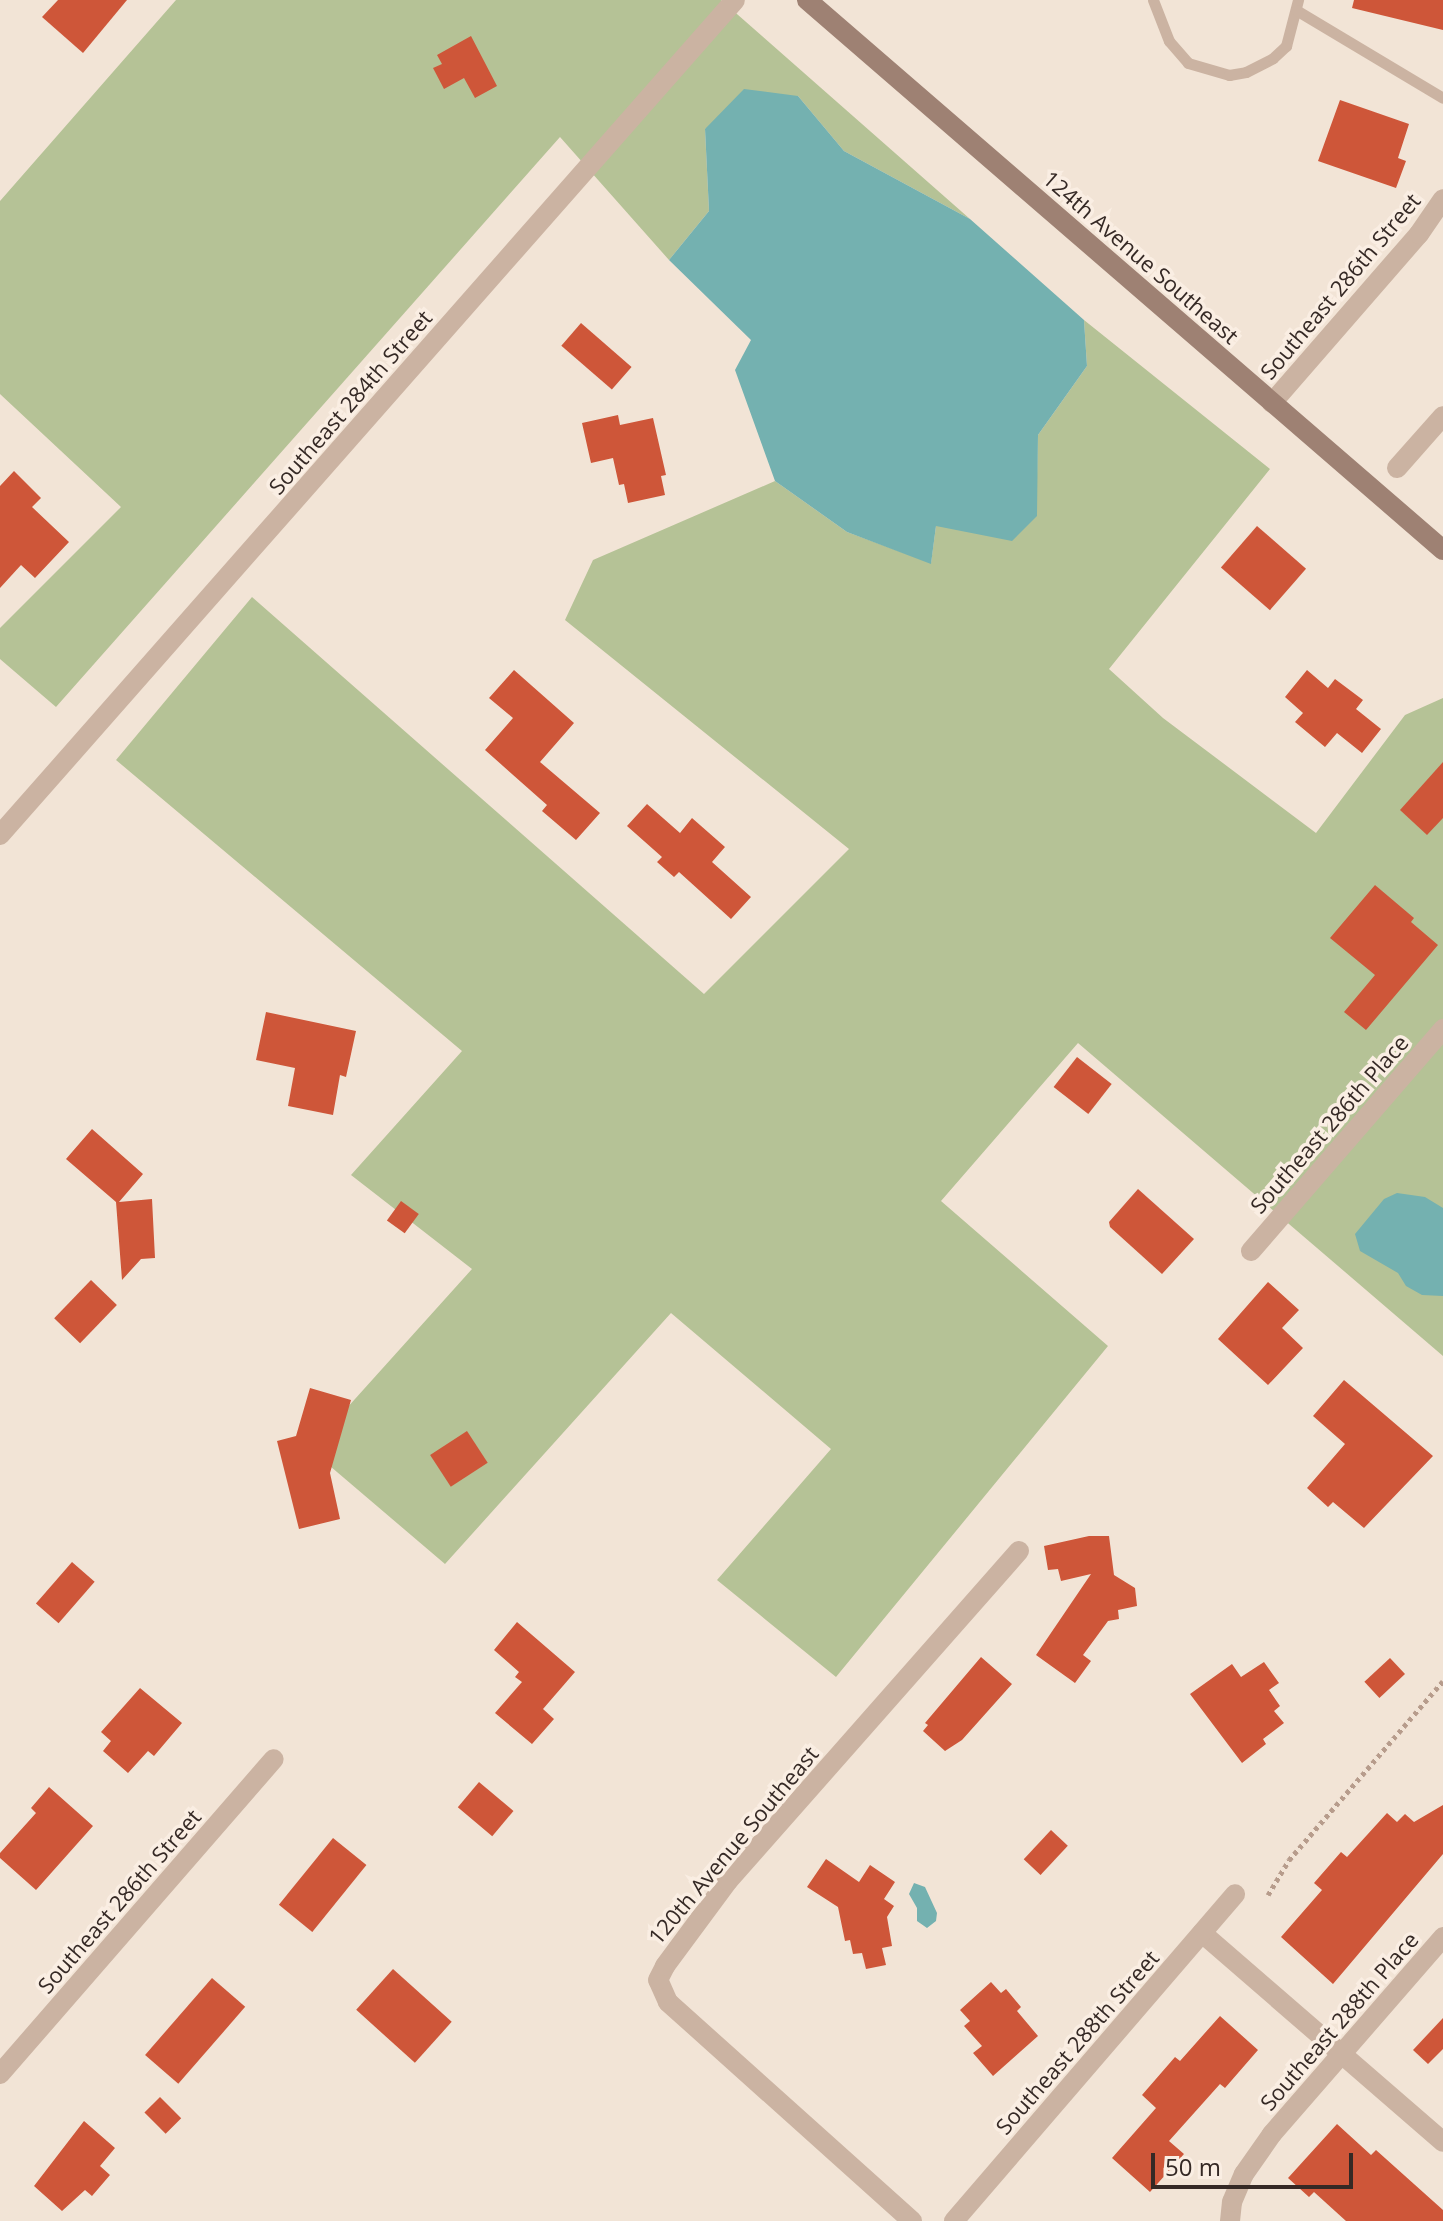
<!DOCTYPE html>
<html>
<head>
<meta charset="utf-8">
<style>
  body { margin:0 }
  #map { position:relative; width:1443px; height:2221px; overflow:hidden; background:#f2e4d6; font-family:"Open Sans",sans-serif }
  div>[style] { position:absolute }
  .green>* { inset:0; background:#b5c296 }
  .water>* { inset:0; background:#74b1b0 }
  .building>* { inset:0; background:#ce5639; transform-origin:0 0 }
  .path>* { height:5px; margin-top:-2.5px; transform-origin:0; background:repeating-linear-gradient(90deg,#b79c8c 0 4px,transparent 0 8px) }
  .lane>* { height:11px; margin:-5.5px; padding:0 5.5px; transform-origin:5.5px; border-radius:5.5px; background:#cbb3a2 }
  .street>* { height:20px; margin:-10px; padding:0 10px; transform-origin:10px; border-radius:10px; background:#cbb3a2 }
  .secondary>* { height:20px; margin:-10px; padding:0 10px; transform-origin:10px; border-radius:10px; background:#9e8173 }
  span { translate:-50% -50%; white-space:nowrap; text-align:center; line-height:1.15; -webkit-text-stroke:7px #faeee3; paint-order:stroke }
  .street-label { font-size:22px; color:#352925 }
  .scale { position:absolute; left:1151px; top:2153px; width:202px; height:36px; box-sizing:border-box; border:4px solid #352925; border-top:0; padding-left:10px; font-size:24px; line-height:28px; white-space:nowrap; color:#352925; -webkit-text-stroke:6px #faeee3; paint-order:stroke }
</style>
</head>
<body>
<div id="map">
  <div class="green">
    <i style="clip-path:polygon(176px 0,721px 0,970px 219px,844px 151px,798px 96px,705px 129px,709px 211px,669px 260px,560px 137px,56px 707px,0 659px,0 628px,121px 507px,0 394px,0 201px)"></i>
    <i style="clip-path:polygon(1084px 320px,1270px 469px,1109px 669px,1163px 718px,1316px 833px,1405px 715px,1443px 698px,1443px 1356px,1078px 1043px,941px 1201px,1108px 1346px,836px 1677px,717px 1580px,831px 1449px,671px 1313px,445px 1564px,310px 1449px,472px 1269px,351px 1175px,462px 1051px,116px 760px,252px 597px,704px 994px,849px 849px,565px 620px,593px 560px,775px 481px,847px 532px,931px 563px,936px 526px,1036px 516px,1038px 435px,1087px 366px)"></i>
  </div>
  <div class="water">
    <i style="clip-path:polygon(744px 89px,798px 96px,844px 151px,970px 219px,1084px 320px,1087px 366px,1038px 435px,1037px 516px,1012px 541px,936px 526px,931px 564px,847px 532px,775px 481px,735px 370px,751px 340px,669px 260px,709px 211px,705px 129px)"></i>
    <i style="clip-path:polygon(1397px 1193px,1425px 1197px,1443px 1208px,1443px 1296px,1422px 1295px,1406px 1286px,1398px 1273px,1360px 1251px,1355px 1234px,1384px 1199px)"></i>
    <i style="clip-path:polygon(914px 1883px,925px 1887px,937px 1913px,936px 1921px,927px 1928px,917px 1921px,917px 1908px,909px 1894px)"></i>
  </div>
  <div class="building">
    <i style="clip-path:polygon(58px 0,127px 0,83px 53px,42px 17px)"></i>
    <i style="clip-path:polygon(1354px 0,1443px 0,1443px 30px,1352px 8px)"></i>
    <i style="clip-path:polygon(471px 36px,497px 86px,475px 98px,464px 78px,444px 89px,433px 68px,442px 64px,437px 55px)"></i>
    <i style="clip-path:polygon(1340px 100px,1409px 124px,1398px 158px,1406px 161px,1396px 188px,1318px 161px)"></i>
    <i style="left:581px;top:323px;width:67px;height:30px;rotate:41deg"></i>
    <i style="clip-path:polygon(618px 415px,620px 425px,653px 418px,666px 475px,661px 476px,665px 495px,628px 503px,624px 484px,619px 485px,613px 458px,591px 463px,582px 423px)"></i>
    <i style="clip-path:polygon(14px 471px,41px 498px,32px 507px,69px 542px,35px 578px,21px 565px,0 588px,0 486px)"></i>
    <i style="left:1257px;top:526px;width:65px;height:55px;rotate:41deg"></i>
    <i style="clip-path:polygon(514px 670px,574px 723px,540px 762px,600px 813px,576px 840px,542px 811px,547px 805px,485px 750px,513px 718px,489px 698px)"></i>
    <i style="clip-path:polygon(1307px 670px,1328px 688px,1335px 679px,1363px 700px,1356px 709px,1381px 729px,1362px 753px,1337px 733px,1325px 747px,1295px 722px,1303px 713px,1285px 697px)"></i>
    <i style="clip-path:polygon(1443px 762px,1443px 818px,1427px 835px,1400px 810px)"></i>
    <i style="clip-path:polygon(647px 804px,680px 833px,692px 818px,725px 847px,712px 862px,751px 897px,731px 919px,679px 872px,674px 877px,657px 862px,662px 857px,627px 826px)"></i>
    <i style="clip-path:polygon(1375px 885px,1414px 918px,1411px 922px,1438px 945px,1366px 1030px,1344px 1012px,1375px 975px,1330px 938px)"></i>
    <i style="clip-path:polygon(266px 1012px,356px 1031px,346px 1077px,340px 1075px,333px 1115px,288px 1106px,295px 1068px,256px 1060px)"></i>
    <i style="left:1077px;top:1057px;width:44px;height:38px;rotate:38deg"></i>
    <i style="clip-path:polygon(92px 1129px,143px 1174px,119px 1202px,152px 1199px,155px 1258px,141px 1259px,122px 1280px,116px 1202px,66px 1159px)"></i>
    <i style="clip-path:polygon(1138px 1189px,1194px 1239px,1162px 1274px,1110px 1227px,1109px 1222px)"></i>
    <i style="left:401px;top:1201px;width:22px;height:24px;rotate:36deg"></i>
    <i style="left:91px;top:1280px;width:36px;height:53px;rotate:44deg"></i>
    <i style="clip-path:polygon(1268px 1282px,1299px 1310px,1282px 1328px,1303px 1348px,1268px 1385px,1218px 1339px)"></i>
    <i style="clip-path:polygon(1344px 1380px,1433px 1456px,1364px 1528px,1333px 1502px,1328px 1507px,1307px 1488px,1345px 1444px,1313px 1416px)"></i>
    <i style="clip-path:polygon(310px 1388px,351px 1400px,330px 1473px,340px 1519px,299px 1529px,277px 1441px,296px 1436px)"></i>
    <i style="left:467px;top:1431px;width:38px;height:44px;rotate:57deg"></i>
    <i style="clip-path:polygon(1089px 1536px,1109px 1536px,1114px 1575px,1135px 1588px,1137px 1606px,1118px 1610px,1119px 1619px,1108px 1621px,1083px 1655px,1091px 1661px,1075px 1683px,1036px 1655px,1091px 1574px,1061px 1581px,1058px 1569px,1048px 1570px,1044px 1546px)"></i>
    <i style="left:72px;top:1562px;width:30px;height:55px;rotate:41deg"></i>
    <i style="clip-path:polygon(517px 1622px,575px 1672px,543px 1709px,554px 1719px,532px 1744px,495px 1713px,522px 1682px,515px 1677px,519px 1672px,494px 1650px)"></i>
    <i style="clip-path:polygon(981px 1657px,1012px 1684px,962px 1740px,945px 1751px,923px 1731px,928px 1725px,925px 1723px)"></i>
    <i style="left:1390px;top:1658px;width:22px;height:35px;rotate:47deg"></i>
    <i style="clip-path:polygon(1264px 1662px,1279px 1683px,1269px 1690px,1280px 1706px,1274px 1711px,1284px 1723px,1263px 1739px,1266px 1744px,1242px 1763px,1190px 1694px,1232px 1664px,1241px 1677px)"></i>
    <i style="clip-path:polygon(140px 1688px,182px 1723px,154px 1756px,148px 1751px,128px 1773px,103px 1751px,111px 1741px,101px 1732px)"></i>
    <i style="left:479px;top:1782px;width:45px;height:33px;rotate:40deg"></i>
    <i style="clip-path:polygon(49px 1787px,93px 1826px,36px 1890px,0 1858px,0 1853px,36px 1813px,31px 1808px)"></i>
    <i style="clip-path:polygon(1443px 1805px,1443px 1854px,1333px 1984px,1281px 1937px,1322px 1890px,1314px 1883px,1341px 1852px,1347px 1857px,1387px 1813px,1397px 1822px,1405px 1814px,1414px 1822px)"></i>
    <i style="left:1051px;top:1830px;width:23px;height:40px;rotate:43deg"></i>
    <i style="left:333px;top:1838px;width:43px;height:86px;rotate:39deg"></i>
    <i style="clip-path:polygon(826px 1859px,859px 1882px,870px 1865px,895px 1882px,884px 1899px,894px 1906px,887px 1917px,892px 1946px,882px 1948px,886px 1965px,866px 1969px,862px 1953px,853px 1954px,850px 1940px,845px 1941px,838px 1907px,807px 1887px)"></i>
    <i style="left:393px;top:1969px;width:79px;height:55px;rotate:42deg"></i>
    <i style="left:212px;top:1978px;width:44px;height:102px;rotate:41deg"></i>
    <i style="clip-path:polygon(991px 1982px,1001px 1993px,1006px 1989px,1021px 2007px,1017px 2011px,1038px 2036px,993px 2076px,973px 2053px,982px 2046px,964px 2026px,970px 2021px,960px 2010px)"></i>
    <i style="clip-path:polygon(1220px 2016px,1258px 2050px,1225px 2088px,1220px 2084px,1169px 2141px,1184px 2154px,1150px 2192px,1112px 2158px,1156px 2108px,1142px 2095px,1175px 2057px,1180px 2061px)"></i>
    <i style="clip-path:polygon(1443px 2018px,1443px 2049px,1428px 2064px,1413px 2050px)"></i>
    <i style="left:160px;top:2097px;width:30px;height:22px;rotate:45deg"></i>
    <i style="clip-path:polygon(84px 2121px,115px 2148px,100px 2166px,110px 2175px,92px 2196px,85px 2190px,62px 2211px,34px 2186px)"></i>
    <i style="clip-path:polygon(1337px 2124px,1371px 2155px,1376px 2150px,1443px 2210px,1443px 2221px,1346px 2221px,1314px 2192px,1309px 2197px,1288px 2178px)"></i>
  </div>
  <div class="path">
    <i style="left:1268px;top:1895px;width:41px;rotate:-59deg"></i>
    <i style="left:1289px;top:1860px;width:236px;rotate:-49.3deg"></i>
  </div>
  <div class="lane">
    <i style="left:1153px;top:0;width:44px;rotate:68.7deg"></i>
    <i style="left:1169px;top:41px;width:29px;rotate:49deg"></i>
    <i style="left:1188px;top:63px;width:43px;rotate:16.3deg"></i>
    <i style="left:1229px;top:75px;width:17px;rotate:-10deg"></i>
    <i style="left:1246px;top:72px;width:30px;rotate:-27deg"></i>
    <i style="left:1273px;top:58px;width:18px;rotate:-43deg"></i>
    <i style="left:1286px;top:46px;width:48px;rotate:-75.4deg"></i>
    <i style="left:1296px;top:10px;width:171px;rotate:30.9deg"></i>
  </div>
  <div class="street">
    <i style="left:1272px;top:403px;width:224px;rotate:-49deg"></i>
    <i style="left:1419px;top:234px;width:42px;rotate:-55.6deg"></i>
    <i style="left:1397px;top:468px;width:69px;rotate:-48.5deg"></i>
    <i style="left:0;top:835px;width:1112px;rotate:-48.64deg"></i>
    <i style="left:1251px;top:1251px;width:294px;rotate:-49.1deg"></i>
    <i style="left:1202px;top:1933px;width:319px;rotate:40.9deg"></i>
    <i style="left:0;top:2074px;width:417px;rotate:-49deg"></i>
    <i style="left:912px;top:2221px;width:328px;rotate:-138.1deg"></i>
    <i style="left:668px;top:2002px;width:24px;rotate:-114deg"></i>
    <i style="left:658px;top:1980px;width:16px;rotate:-63deg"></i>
    <i style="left:665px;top:1966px;width:106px;rotate:-53.5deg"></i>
    <i style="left:728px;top:1881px;width:440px;rotate:-48.6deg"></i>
    <i style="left:954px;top:2221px;width:431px;rotate:-49.3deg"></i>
    <i style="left:1230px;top:2221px;width:19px;rotate:-84deg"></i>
    <i style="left:1232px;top:2202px;width:30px;rotate:-67deg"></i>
    <i style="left:1244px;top:2174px;width:49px;rotate:-55deg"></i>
    <i style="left:1272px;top:2134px;width:261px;rotate:-49deg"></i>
  </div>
  <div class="secondary">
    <i style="left:807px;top:0;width:841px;rotate:40.85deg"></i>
  </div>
  <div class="street-label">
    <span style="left:1141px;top:257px;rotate:41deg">124th Avenue Southeast</span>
    <span style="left:1340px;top:286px;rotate:-50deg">Southeast 286th Street</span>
    <span style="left:350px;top:402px;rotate:-49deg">Southeast 284th Street</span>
    <span style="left:1329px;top:1124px;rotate:-49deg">Southeast 286th Place</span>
    <span style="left:733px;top:1845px;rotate:-50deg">120th Avenue Southeast</span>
    <span style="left:119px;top:1901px;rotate:-49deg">Southeast 286th Street</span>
    <span style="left:1339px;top:2021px;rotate:-49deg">Southeast 288th Place</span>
    <span style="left:1077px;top:2042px;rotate:-49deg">Southeast 288th Street</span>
  </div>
  <div class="scale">50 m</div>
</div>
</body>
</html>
